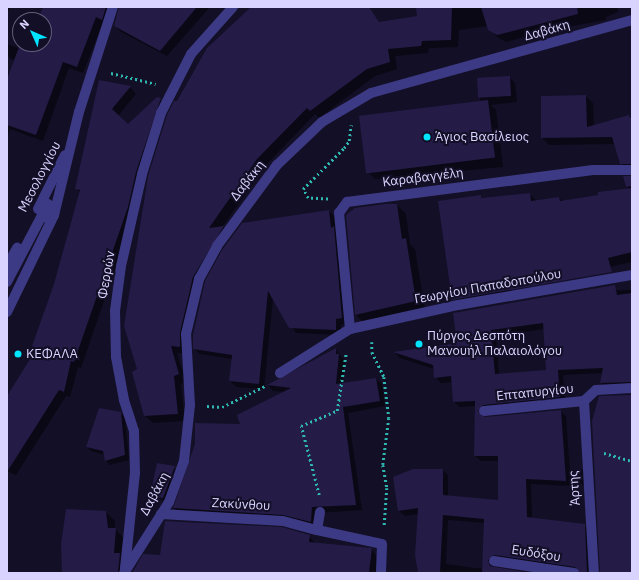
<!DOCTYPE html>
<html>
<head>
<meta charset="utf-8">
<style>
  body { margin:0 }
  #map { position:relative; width:639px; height:580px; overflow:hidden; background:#130f26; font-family:"IBM Plex Sans",sans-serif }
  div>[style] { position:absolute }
  .shadow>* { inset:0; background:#0007 }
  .building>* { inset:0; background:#241b47; transform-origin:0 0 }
  .path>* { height:2.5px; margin-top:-1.25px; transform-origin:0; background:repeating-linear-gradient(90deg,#2fb8b0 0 2px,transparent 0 5px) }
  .minor>* { height:10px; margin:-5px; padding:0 5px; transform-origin:5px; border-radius:5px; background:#3d3a85 }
  .dots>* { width:11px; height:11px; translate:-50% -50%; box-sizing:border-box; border:2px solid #130f26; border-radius:50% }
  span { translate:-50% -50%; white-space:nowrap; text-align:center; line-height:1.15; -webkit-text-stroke:4px #130f26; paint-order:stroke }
  .street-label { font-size:13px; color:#d9d4ff }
  .poi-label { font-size:13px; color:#d9d4ff }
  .left { translate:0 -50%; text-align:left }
  .frame { position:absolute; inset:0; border:8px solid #d9d4ff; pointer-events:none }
  .north { position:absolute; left:12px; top:12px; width:40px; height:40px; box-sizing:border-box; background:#130f26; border:1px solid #625e7d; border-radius:50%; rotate:315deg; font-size:11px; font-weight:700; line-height:16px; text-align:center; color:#d9d4ff }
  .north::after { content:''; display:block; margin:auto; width:14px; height:18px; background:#00e5ff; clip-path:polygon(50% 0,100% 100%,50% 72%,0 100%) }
</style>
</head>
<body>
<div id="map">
  <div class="shadow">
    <i style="clip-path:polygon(7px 7px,11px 7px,7px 12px)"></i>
    <i style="clip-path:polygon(45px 7px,210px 7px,167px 56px,121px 32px,115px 26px,120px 7px,115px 8px,108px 25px,103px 22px,83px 73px,69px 68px,43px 141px,10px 129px,7px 140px,7px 73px,35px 78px,7px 55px,7px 44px,27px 51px,30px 44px,44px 44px,44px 20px,39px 20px)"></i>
    <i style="clip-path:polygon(253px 7px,370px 7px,372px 20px,380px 23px,419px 17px,417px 7px,617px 7px,618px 12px,606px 17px,606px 20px,555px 29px,506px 42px,497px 37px,488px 26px,459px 30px,458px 47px,429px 48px,428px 53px,395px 56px,397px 69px,375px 76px,319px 118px,315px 114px,265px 166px,223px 226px,231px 234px,200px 285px,187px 354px,177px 353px,186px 381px,181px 384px,185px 421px,153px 423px,145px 416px,138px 370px,143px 205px,149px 176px,178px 103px)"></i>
    <i style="clip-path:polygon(509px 77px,515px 83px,517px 102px,491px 105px,496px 110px,503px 167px,375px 179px,366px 170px,482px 102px,480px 99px,478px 80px)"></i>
    <i style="clip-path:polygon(100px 81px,130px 87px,136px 94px,118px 116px,128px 126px,157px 98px,167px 105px,134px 214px,81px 368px,78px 367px,70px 397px,66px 396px,16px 475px,7px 471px,7px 399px,37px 350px,33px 346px,55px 284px,81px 193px,76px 188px)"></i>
    <i style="clip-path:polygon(586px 96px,593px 103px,594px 127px,632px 117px,632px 170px,628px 170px,621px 163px,615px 144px,549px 145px,542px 138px)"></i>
    <i style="clip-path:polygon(625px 177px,632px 177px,632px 262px,512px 289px,512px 297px,460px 307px,453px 299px,480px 196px,483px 199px,529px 194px,537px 201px,559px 198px,563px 201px,628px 190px)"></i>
    <i style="clip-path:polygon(397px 205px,406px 214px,410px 244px,415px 249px,425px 310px,365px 324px,356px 315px)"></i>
    <i style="clip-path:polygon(329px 211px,334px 216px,347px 323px,341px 325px,341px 335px,296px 333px,273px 298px,264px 389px,236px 387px,230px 381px,232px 359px,200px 354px,194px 349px)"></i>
    <i style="clip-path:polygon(evenodd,632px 290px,632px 387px,606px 388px,601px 383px,603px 373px,563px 375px,565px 402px,483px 414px,484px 418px,560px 411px,566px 416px,571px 486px,531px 484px,532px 518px,584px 525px,590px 530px,592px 573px,501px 560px,492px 566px,523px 573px,419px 573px,418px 514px,405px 516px,399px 511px,443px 470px,448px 475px,448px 497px,499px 501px,499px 461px,481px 461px,475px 456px,476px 406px,460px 407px,454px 402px,453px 382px,441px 383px,435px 377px,434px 369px,400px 358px,395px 353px,459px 344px,582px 291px,632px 290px,545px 329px,547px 371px,499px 374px,496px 336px,545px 329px,632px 290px,448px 520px,485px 523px,483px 569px,446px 564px,448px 520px)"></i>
    <i style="clip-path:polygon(336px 350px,345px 361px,342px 384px,376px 379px,382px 384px,385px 406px,348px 413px,362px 510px,318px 513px,316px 527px,180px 514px,174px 508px,241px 425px,285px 392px,273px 391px,268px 385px)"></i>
    <i style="clip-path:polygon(121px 413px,125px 418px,129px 460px,110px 465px,106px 461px,105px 455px,91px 451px,87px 447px)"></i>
    <i style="clip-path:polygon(158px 464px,178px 470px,166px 501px,151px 496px)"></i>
    <i style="clip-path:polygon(582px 469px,587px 474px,585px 487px,579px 481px)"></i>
    <i style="clip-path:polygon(106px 512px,115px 521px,115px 529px,124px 538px,122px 573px,71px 573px)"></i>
    <i style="clip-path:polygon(309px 536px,316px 544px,371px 549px,377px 556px,376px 573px,141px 573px,161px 556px)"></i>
  </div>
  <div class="building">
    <i style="clip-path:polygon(43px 7px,106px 7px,102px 20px,96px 17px,77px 67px,63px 62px,36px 135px,7px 125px,7px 79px,19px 47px,22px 48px,26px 44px,44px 44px,44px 20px,38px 20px)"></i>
    <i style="clip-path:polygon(119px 7px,197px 7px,160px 51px,114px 26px)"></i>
    <i style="clip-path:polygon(251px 7px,369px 7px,379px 22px,417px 16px,416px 7px,452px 7px,451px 40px,422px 41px,421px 46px,388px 49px,390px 62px,367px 69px,310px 111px,307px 108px,257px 159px,209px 228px,224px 226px,193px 277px,180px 332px,180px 347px,171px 346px,179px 374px,174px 376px,178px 414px,144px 416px,132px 372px,137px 369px,124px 326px,148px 176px,167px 115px,174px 101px,177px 101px,207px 48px)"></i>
    <i style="clip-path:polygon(481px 7px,577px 7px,578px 14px,497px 35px,488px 30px)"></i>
    <i style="left:510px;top:76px;width:20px;height:33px;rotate:87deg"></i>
    <i style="clip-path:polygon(99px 80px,131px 86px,112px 109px,128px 124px,157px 97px,161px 98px,136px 172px,128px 207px,74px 362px,71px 361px,64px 392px,59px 390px,7px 472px,7px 396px,37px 348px,32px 346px,54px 284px,80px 190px,75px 189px)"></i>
    <i style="clip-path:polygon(586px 95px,587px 127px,629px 115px,630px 118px,632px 118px,632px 164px,620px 164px,612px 137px,541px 138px,541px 96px)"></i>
    <i style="left:488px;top:100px;width:58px;height:130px;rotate:83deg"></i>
    <i style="clip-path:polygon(623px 176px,632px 176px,632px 186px,626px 187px)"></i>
    <i style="clip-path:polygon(632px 188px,632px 252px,608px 258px,612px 272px,452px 300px,438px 201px,481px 195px,481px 198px,530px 193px,531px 201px,559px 197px,560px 201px,598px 195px,598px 192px)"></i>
    <i style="clip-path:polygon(385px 204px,397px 204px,402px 239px,406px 238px,416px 301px,355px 315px,346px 215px,355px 208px)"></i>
    <i style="clip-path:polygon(329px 210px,331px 228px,334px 226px,342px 318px,336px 319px,336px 330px,289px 328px,268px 291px,259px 384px,229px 381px,232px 355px,193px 349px,193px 335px,205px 281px,222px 250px,242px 223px)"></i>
    <i style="clip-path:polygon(evenodd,615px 285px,617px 295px,632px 293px,632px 382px,600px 383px,603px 368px,558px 370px,560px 397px,483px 405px,478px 411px,485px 417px,561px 410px,566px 481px,526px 479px,527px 517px,585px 524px,587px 573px,580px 573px,575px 567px,495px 555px,488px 560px,490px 566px,530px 573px,482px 573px,484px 519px,443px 515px,440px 573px,418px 573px,415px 555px,418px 508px,398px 511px,393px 477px,413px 469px,443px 469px,443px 495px,498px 500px,498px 456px,474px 456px,475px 401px,453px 402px,451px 376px,434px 378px,433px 365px,393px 352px,457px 343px,453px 313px,615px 285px,543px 323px,546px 370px,495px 374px,491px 330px,543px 323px)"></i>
    <i style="clip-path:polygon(336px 348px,336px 354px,339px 354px,336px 384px,376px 378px,380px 401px,343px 407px,356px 505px,312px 507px,311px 522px,283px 515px,173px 508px,195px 444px,195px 423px,240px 424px,237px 415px,291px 388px,267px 385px)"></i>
    <i style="clip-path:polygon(632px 395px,632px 573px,600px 573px,592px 421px,599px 396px)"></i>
    <i style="clip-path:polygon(99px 408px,121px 412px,125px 455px,105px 461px,103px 451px,86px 447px)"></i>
    <i style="clip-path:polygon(157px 463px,175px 466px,163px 498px,150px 496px)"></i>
    <i style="clip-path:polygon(66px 509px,106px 511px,108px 528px,116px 528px,114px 553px,120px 553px,118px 573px,62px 573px,61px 544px)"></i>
    <i style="clip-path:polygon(165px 521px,282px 527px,310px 535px,309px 542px,372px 548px,369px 573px,132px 573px,143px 554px,160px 555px)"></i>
  </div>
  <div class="path">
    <i style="left:111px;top:73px;width:46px;rotate:13.7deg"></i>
    <i style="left:328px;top:199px;width:20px;rotate:-177deg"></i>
    <i style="left:308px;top:198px;width:10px;rotate:-119deg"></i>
    <i style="left:303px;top:189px;width:58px;rotate:-45deg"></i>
    <i style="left:344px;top:148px;width:9px;rotate:-54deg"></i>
    <i style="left:349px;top:141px;width:16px;rotate:-83deg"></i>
    <i style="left:372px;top:342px;width:10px;rotate:90deg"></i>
    <i style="left:372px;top:352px;width:28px;rotate:64deg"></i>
    <i style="left:384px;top:377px;width:41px;rotate:83deg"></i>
    <i style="left:389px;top:418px;width:47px;rotate:97.3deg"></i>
    <i style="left:383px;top:465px;width:23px;rotate:80deg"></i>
    <i style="left:387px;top:488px;width:39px;rotate:94deg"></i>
    <i style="left:207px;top:406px;width:15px;rotate:4deg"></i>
    <i style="left:222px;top:407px;width:50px;rotate:-26.1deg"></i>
    <i style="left:604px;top:453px;width:29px;rotate:16deg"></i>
    <i style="left:319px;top:495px;width:71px;rotate:-104.6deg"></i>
    <i style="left:301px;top:426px;width:39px;rotate:-23deg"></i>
    <i style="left:337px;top:411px;width:59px;rotate:-81.2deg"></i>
  </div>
  <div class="minor">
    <i style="left:38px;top:209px;width:60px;rotate:-63.4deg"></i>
    <i style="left:7px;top:266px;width:21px;rotate:-61deg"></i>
    <i style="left:7px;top:282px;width:88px;rotate:-62.3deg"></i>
    <i style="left:48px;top:204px;width:5px;rotate:53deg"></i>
    <i style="left:51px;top:208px;width:11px;rotate:112deg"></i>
    <i style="left:7px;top:312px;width:108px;rotate:-64.1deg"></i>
    <i style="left:54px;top:215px;width:106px;rotate:-76.4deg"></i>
    <i style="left:79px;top:112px;width:110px;rotate:-72.1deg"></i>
    <i style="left:350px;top:329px;width:117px;rotate:-95.4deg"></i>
    <i style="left:339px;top:213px;width:14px;rotate:-54deg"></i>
    <i style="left:347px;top:202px;width:248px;rotate:-7.4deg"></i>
    <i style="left:593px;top:170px;width:39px"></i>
    <i style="left:280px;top:373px;width:83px;rotate:-32.2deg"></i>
    <i style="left:350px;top:329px;width:111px;rotate:-12.5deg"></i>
    <i style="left:458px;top:305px;width:177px;rotate:-9.8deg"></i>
    <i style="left:584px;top:401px;width:172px;rotate:86.7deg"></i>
    <i style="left:484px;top:411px;width:100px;rotate:-5.7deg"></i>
    <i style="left:584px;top:401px;width:16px;rotate:-43deg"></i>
    <i style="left:596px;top:390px;width:36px;rotate:-3deg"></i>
    <i style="left:320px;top:512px;width:18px;rotate:99deg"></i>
    <i style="left:317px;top:530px;width:66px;rotate:12.2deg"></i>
    <i style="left:382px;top:544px;width:29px;rotate:92deg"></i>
    <i style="left:161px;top:514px;width:122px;rotate:3.3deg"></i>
    <i style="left:283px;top:521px;width:35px;rotate:15deg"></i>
    <i style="left:494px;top:561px;width:81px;rotate:8.5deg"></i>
    <i style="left:125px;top:568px;width:96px;rotate:-84deg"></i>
    <i style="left:135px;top:473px;width:42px;rotate:-91.4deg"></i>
    <i style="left:134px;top:431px;width:33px;rotate:-108deg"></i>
    <i style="left:124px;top:400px;width:44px;rotate:-100.5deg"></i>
    <i style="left:116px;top:357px;width:46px;rotate:-91.2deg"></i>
    <i style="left:115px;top:311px;width:45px;rotate:-82.4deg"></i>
    <i style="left:121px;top:266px;width:94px;rotate:-77.1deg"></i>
    <i style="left:142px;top:174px;width:64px;rotate:-72.7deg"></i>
    <i style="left:161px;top:113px;width:66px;rotate:-63deg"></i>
    <i style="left:191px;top:54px;width:63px;rotate:-48.2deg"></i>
    <i style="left:124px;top:573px;width:84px;rotate:-57.6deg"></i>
    <i style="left:169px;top:502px;width:44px;rotate:-69.9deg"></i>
    <i style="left:184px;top:461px;width:56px;rotate:-83.9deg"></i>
    <i style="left:190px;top:405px;width:71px;rotate:-93.2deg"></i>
    <i style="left:186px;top:334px;width:57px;rotate:-76.7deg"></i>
    <i style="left:199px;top:279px;width:38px;rotate:-61deg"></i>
    <i style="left:217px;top:246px;width:101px;rotate:-53.5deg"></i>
    <i style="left:277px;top:165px;width:62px;rotate:-43.7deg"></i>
    <i style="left:322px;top:122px;width:57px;rotate:-30.6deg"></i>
    <i style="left:371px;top:93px;width:271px;rotate:-15.6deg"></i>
  </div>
  <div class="dots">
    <i style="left:427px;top:137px;background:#00e5ff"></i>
    <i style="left:419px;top:344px;background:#00e5ff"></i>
    <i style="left:18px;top:354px;background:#00e5ff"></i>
  </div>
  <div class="street-label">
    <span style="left:547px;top:31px;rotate:-16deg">Δαβάκη</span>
    <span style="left:40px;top:177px;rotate:-63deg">Μεσολογγίου</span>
    <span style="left:423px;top:178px;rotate:-7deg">Καραβαγγέλη</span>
    <span style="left:248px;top:181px;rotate:-52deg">Δαβάκη</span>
    <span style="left:107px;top:275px;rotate:-80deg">Φερρών</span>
    <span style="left:488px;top:287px;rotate:-10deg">Γεωργίου Παπαδοπούλου</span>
    <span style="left:535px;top:393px;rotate:-6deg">Επταπυργίου</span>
    <span style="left:575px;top:488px;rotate:-94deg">Άρτης</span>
    <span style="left:155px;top:494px;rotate:-62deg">Δαβάκη</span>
    <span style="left:241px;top:505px;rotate:3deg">Ζακύνθου</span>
    <span style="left:536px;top:554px;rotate:9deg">Ευδόξου</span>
  </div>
  <div class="poi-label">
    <span class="left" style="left:435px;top:137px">Άγιος Βασίλειος</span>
    <span class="left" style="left:427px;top:344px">Πύργος Δεσπότη<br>Μανουήλ Παλαιολόγου</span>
    <span class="left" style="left:26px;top:354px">ΚΕΦΑΛΑ</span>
  </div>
  <div class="frame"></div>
  <div class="north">N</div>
</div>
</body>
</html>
